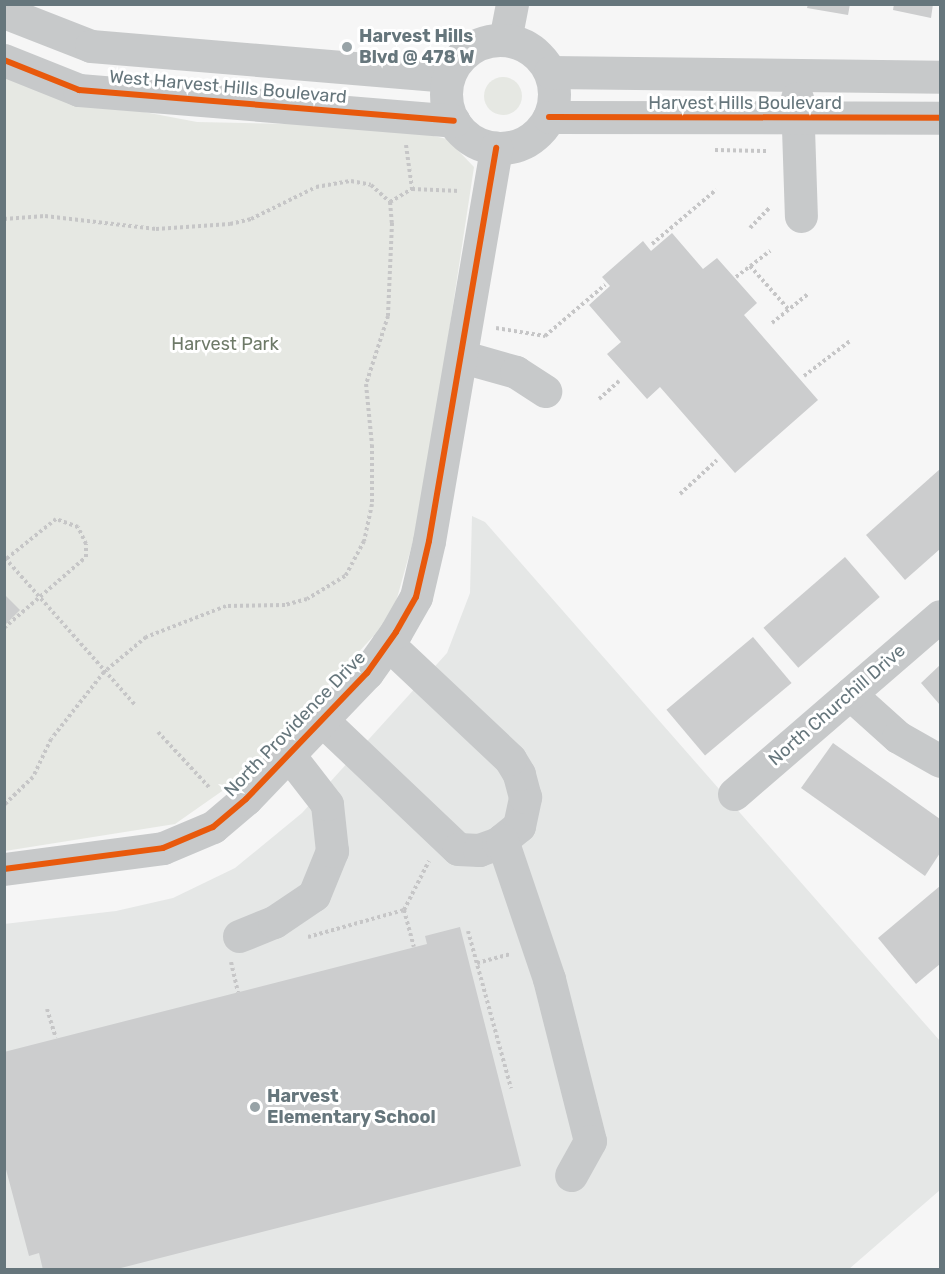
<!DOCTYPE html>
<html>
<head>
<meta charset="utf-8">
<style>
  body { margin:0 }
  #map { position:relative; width:945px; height:1274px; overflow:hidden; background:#f6f6f6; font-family:Rubik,sans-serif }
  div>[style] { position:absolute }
  .built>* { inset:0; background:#e5e7e6 }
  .green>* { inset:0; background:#e6e8e3 }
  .round { border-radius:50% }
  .building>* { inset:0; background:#cccdce; transform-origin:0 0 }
  .path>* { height:4px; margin-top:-2px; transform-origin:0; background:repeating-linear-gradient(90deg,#c6c6c7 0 3px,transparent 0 6px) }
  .minor>* { height:33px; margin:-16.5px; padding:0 16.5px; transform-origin:16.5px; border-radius:16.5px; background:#c7c9ca }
  .minor>.ring { margin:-16.5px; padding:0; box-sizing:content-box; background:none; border:33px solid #c7c9ca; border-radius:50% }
  .cycleway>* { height:6px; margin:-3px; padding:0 3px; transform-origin:3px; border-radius:3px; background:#e8590c }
  .dots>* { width:16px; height:16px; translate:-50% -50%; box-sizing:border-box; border:3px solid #fff; border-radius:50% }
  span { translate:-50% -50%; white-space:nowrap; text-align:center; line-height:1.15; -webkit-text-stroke:6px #fff; paint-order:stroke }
  .poi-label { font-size:18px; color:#66767c; font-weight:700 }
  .left { translate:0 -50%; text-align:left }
  .street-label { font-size:18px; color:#66767c }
  .park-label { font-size:18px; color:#6e7a68 }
  .frame { position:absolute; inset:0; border:6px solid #66767c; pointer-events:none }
</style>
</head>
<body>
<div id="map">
  <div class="built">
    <i style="clip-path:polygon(472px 516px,485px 522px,940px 1041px,940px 1190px,849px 1269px,5px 1269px,4px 924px,116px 911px,173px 898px,235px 868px,302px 813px,447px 653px,470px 593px)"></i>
  </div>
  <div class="green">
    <i style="clip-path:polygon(5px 75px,70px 98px,197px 122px,389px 126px,447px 139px,474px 167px,422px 509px,392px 616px,245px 775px,175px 824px,5px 851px)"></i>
    <i class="round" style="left:484px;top:77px;width:38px;height:38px"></i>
  </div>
  <div class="building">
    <i style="clip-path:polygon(808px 4px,850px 4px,848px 15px,807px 8px)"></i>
    <i style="clip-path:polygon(894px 4px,933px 4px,931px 18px,893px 10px)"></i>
    <i style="clip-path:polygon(672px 233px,703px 269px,717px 258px,757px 303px,744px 315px,818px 400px,735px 473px,660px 387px,647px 399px,607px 354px,621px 342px,589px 305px,610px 286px,602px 277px,643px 241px,651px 251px)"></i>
    <i style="clip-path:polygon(940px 469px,940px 549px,905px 580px,866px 535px)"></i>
    <i style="left:845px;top:557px;width:53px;height:108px;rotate:49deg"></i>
    <i style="clip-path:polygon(4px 594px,20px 610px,4px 626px)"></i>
    <i style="left:753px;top:637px;width:60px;height:113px;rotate:50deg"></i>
    <i style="clip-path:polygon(940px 665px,940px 705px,921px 683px)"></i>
    <i style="clip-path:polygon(833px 743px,940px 819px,940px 853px,925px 876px,801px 788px)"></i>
    <i style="clip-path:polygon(940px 886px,940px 964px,916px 984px,878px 938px)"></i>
    <i style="clip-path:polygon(460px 927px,521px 1166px,113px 1270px,43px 1270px,39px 1253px,29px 1256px,4px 1162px,4px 1052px,427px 944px,425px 936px)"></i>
  </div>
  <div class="path">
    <i style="left:406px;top:145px;width:44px;rotate:82.2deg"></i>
    <i style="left:715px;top:150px;width:54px;rotate:1.1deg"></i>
    <i style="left:390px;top:202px;width:26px;rotate:-31deg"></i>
    <i style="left:412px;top:189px;width:48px;rotate:2.4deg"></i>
    <i style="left:4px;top:219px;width:41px;rotate:-4.2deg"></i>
    <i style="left:45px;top:216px;width:112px;rotate:6.7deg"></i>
    <i style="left:156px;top:229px;width:74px;rotate:-3.9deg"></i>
    <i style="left:230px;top:224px;width:22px;rotate:-13deg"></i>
    <i style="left:251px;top:219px;width:72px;rotate:-26.2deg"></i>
    <i style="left:316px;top:187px;width:36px;rotate:-10deg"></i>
    <i style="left:351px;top:181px;width:20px;rotate:11deg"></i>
    <i style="left:371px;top:185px;width:25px;rotate:42deg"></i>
    <i style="left:390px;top:202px;width:21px;rotate:85deg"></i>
    <i style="left:392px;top:223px;width:93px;rotate:92.5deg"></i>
    <i style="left:388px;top:316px;width:71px;rotate:107.9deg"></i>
    <i style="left:366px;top:384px;width:61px;rotate:84.4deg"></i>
    <i style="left:372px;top:445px;width:59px;rotate:90deg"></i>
    <i style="left:372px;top:504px;width:38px;rotate:102deg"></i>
    <i style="left:364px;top:541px;width:40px;rotate:118deg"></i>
    <i style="left:345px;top:576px;width:44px;rotate:148.8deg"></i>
    <i style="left:307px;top:599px;width:23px;rotate:165deg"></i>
    <i style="left:285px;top:605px;width:59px;rotate:179deg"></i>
    <i style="left:226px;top:606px;width:86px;rotate:158.8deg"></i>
    <i style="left:146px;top:637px;width:55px;rotate:140.2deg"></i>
    <i style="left:104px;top:672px;width:85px;rotate:128.3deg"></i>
    <i style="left:51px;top:739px;width:42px;rotate:115.3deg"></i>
    <i style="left:33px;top:777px;width:40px;rotate:136deg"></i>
    <i style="left:750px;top:228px;width:29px;rotate:-46deg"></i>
    <i style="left:652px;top:244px;width:84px;rotate:-40.2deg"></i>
    <i style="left:750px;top:266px;width:59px;rotate:48.4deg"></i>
    <i style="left:736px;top:277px;width:43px;rotate:-37.4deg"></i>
    <i style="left:772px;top:323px;width:46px;rotate:-38.9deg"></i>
    <i style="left:496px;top:328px;width:50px;rotate:9.3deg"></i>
    <i style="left:545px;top:336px;width:79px;rotate:-40.4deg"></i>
    <i style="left:804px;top:376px;width:58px;rotate:-37.3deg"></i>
    <i style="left:599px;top:399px;width:27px;rotate:-42deg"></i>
    <i style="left:680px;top:494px;width:50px;rotate:-42.6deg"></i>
    <i style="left:5px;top:558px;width:196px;rotate:48.5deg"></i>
    <i style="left:4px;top:628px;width:108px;rotate:-40.9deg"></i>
    <i style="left:86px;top:557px;width:13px;rotate:-90deg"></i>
    <i style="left:86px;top:544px;width:19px;rotate:-115deg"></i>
    <i style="left:78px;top:527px;width:23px;rotate:-160deg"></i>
    <i style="left:56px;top:519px;width:64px;rotate:141.3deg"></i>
    <i style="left:158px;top:732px;width:75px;rotate:47.2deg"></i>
    <i style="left:404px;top:910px;width:38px;rotate:75deg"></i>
    <i style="left:468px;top:931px;width:163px;rotate:74.7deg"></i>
    <i style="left:308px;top:937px;width:100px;rotate:-15.7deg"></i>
    <i style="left:404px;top:910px;width:55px;rotate:-63deg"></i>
    <i style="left:231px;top:962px;width:31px;rotate:77deg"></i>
    <i style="left:477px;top:963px;width:34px;rotate:-15deg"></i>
    <i style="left:47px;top:1009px;width:30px;rotate:73deg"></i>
  </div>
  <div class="minor">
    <i style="left:4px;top:12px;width:93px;rotate:21.3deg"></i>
    <i style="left:91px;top:46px;width:359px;rotate:4.8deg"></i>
    <i style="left:505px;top:40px;width:37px;rotate:-79deg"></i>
    <i class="ring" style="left:446px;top:40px;width:75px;height:75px"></i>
    <i style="left:4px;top:60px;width:81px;rotate:21.8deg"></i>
    <i style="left:79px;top:90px;width:376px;rotate:4.7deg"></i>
    <i style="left:550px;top:72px;width:390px;rotate:0.7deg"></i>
    <i style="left:797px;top:98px;width:118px;rotate:88.1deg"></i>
    <i style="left:549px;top:117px;width:391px;rotate:0.1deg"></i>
    <i style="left:463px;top:357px;width:55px;rotate:15.8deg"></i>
    <i style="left:516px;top:372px;width:35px;rotate:33deg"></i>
    <i style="left:850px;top:694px;width:64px;rotate:41.9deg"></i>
    <i style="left:898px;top:737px;width:48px;rotate:29.7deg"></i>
    <i style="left:322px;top:720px;width:187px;rotate:43.5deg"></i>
    <i style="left:458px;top:849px;width:21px;rotate:3deg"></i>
    <i style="left:479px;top:850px;width:20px;rotate:-20deg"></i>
    <i style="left:498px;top:843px;width:27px;rotate:-39deg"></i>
    <i style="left:519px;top:826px;width:30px;rotate:-78deg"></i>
    <i style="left:525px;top:797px;width:24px;rotate:-105deg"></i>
    <i style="left:519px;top:774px;width:17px;rotate:-121deg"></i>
    <i style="left:510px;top:759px;width:168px;rotate:-136.7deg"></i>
    <i style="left:734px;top:794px;width:272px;rotate:-40.8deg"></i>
    <i style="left:502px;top:840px;width:147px;rotate:71.3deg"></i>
    <i style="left:549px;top:979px;width:167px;rotate:75.8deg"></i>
    <i style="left:590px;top:1141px;width:39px;rotate:119deg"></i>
    <i style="left:4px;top:869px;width:160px;rotate:-7.5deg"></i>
    <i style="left:163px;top:848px;width:54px;rotate:-22.8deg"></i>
    <i style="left:213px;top:827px;width:43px;rotate:-40.3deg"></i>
    <i style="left:246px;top:799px;width:175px;rotate:-46.2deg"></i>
    <i style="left:367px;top:673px;width:50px;rotate:-54.7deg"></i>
    <i style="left:396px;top:632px;width:40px;rotate:-60.3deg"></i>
    <i style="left:416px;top:597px;width:57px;rotate:-76.9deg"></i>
    <i style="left:429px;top:541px;width:399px;rotate:-80.3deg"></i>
    <i style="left:239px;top:936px;width:38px;rotate:-22deg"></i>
    <i style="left:274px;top:922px;width:48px;rotate:-34deg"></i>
    <i style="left:314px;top:895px;width:48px;rotate:-67.8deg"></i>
    <i style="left:332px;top:851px;width:47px;rotate:-96.1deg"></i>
    <i style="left:327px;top:804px;width:62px;rotate:-127.8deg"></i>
  </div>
  <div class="cycleway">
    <i style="left:4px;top:60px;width:81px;rotate:21.8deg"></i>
    <i style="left:79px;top:90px;width:376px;rotate:4.7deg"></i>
    <i style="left:549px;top:117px;width:391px;rotate:0.1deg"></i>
    <i style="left:4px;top:869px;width:160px;rotate:-7.5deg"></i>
    <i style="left:163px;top:848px;width:54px;rotate:-22.8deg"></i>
    <i style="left:213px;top:827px;width:43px;rotate:-40.3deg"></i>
    <i style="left:246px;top:799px;width:175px;rotate:-46.2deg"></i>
    <i style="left:367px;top:673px;width:50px;rotate:-54.7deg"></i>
    <i style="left:396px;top:632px;width:40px;rotate:-60.3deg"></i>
    <i style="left:416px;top:597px;width:57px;rotate:-76.9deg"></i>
    <i style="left:429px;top:541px;width:399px;rotate:-80.3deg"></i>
  </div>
  <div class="dots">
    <i style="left:347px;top:47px;background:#98a3a7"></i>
    <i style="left:255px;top:1107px;background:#98a3a7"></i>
  </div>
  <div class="poi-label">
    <span class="left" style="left:359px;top:47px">Harvest Hills<br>Blvd @ 478 W</span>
    <span class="left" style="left:267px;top:1107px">Harvest<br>Elementary School</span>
  </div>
  <div class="street-label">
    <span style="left:228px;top:87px;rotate:5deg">West Harvest Hills Boulevard</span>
    <span style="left:745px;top:103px">Harvest Hills Boulevard</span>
    <span style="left:837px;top:705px;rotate:-41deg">North Churchill Drive</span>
    <span style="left:295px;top:724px;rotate:-46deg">North Providence Drive</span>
  </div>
  <div class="park-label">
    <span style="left:225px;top:344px">Harvest Park</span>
  </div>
  <div class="frame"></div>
</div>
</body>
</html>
